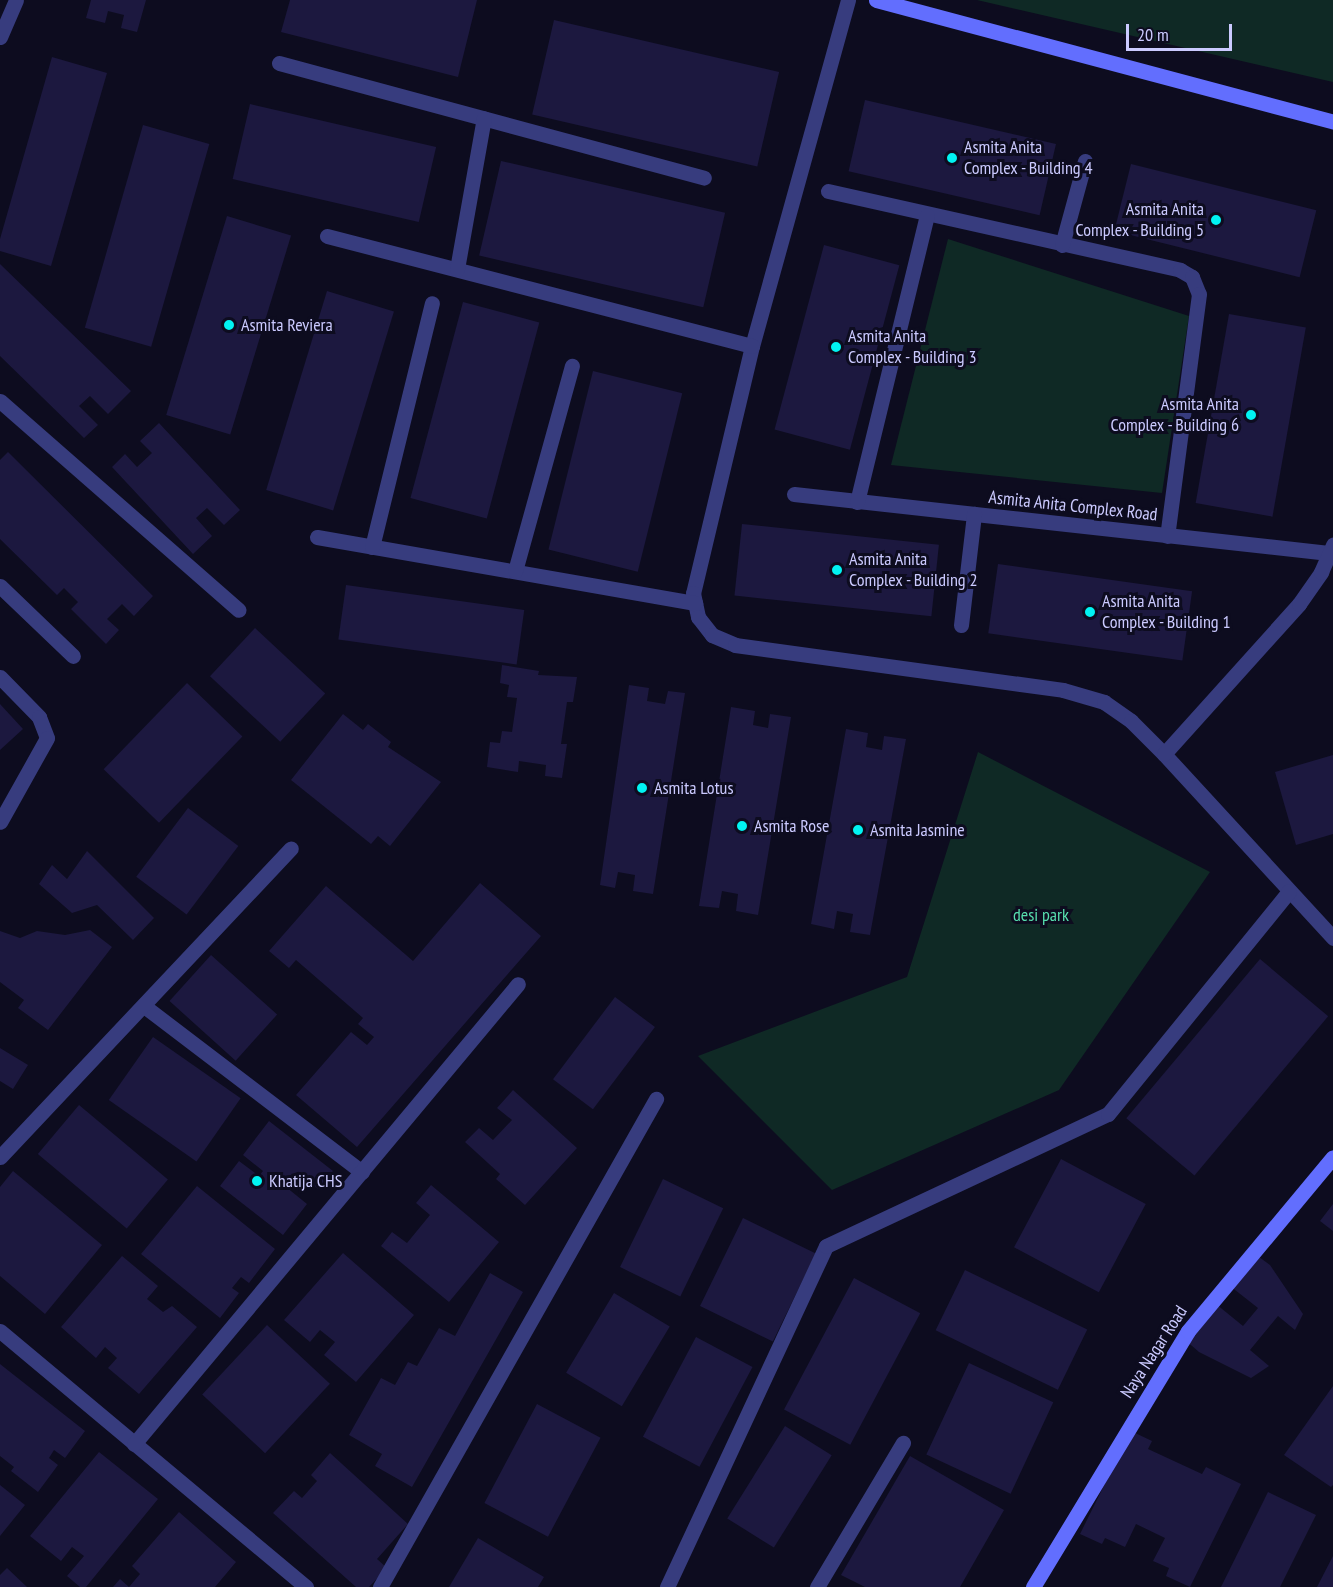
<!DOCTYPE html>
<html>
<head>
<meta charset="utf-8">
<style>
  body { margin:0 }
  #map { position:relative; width:1333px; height:1587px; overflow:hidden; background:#0d0c1f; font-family:"PT Sans Narrow",sans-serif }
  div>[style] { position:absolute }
  .green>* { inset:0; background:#0f2925 }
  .building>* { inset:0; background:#1c183f; transform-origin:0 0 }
  .lane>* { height:15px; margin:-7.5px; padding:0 7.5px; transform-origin:7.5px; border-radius:7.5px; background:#373c7e }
  .street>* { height:15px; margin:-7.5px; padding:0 7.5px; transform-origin:7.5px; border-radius:7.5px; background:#373c7e }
  .secondary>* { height:15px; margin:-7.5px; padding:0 7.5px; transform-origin:7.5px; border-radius:7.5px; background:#626efe }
  .dots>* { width:16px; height:16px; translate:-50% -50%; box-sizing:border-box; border:3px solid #0d0c1f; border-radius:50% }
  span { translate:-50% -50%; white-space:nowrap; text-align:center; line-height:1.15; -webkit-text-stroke:6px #0d0c1f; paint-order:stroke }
  .poi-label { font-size:18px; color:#cbcaff }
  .left { translate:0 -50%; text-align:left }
  .right { translate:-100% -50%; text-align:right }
  .street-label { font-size:18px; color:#cbcaff }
  .park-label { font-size:18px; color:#57deae }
  .scale { position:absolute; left:1126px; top:24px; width:106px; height:27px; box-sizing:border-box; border:3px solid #cbcaff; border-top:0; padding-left:8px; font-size:18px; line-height:21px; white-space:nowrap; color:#cbcaff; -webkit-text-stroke:4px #0d0c1f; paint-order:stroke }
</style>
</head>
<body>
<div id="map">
  <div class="green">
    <i style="clip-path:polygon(977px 0,1333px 0,1333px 82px)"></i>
    <i style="clip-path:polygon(948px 239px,1189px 316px,1162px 493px,891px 465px)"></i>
    <i style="clip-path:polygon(978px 752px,1210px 872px,1059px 1090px,832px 1190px,698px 1056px,907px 977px)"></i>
  </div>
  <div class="building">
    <i style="clip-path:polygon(91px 0,146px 0,137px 32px,121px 28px,124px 15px,108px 11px,105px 23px,86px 18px)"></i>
    <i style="clip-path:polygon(290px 0,477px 0,458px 77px,281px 32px)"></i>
    <i style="left:554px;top:20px;width:231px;height:97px;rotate:13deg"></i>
    <i style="clip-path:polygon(52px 57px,107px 73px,51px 266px,0 251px,0 239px)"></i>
    <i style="left:865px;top:100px;width:196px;height:73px;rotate:13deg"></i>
    <i style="left:250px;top:104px;width:191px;height:77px;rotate:13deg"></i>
    <i style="left:143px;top:125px;width:69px;height:211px;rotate:16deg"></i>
    <i style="left:501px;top:161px;width:230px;height:97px;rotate:13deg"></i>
    <i style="left:1131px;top:164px;width:191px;height:69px;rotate:14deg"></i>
    <i style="left:227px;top:216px;width:67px;height:208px;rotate:17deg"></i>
    <i style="left:824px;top:245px;width:78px;height:191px;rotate:15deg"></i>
    <i style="clip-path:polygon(0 264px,131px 391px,108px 414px,90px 396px,79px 406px,98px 425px,84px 438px,0 356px)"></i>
    <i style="left:327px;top:291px;width:70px;height:208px;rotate:17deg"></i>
    <i style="left:463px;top:302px;width:79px;height:203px;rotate:15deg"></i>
    <i style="left:1229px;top:314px;width:78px;height:192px;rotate:10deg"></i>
    <i style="left:593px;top:371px;width:92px;height:184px;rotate:14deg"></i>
    <i style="clip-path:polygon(159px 423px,240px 510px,224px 525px,207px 508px,196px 518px,212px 536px,193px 554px,112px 467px,125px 454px,137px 467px,152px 453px,140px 441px)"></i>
    <i style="clip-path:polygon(8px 452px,153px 596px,134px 616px,122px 604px,107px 619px,119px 630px,106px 644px,71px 609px,78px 602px,64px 588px,57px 595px,0 539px,0 460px)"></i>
    <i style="left:742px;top:524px;width:198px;height:72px;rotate:6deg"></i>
    <i style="left:998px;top:564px;width:196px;height:70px;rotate:8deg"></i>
    <i style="left:346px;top:585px;width:180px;height:55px;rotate:8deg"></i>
    <i style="left:255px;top:628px;width:96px;height:66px;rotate:43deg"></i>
    <i style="clip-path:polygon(502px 665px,539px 671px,538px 675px,577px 677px,573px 702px,567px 702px,561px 744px,567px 744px,562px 778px,545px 776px,546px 765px,519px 761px,518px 772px,487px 767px,490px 742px,500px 743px,502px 731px,512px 732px,517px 698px,507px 697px,509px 685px,500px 683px)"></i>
    <i style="left:187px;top:683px;width:77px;height:120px;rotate:44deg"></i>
    <i style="clip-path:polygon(629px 685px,649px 688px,647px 701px,665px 704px,668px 691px,685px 693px,653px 894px,633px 891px,635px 875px,618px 872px,615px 888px,600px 885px)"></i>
    <i style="clip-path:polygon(0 704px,23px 729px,0 750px)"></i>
    <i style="clip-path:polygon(731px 707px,755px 711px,753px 725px,768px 728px,770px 714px,791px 717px,758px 915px,736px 911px,738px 894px,722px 891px,719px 908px,699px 906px)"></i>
    <i style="clip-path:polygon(343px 714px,363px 730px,368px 724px,391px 742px,388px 747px,441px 782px,390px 846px,378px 836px,371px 844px,291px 780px)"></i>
    <i style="clip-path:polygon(846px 729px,868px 733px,866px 747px,882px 750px,884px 736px,906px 739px,870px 935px,850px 932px,853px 914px,837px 911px,834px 929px,811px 924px)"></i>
    <i style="clip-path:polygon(1333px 755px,1333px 834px,1296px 845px,1275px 772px)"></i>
    <i style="left:188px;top:808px;width:63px;height:86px;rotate:37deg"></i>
    <i style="clip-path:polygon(87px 851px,154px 918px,133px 940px,97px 905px,72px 913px,39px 884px,52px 865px,67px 879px)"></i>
    <i style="clip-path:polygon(480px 883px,541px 936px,357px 1147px,296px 1095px,351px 1032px,367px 1045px,374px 1037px,358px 1024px,363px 1018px,296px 960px,289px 968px,269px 951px,326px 886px,413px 961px)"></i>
    <i style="clip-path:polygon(90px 930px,112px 947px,48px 1030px,18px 1008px,24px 1000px,0 982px,0 931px,20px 938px,37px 931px,65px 935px)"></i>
    <i style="left:211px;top:955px;width:89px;height:62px;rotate:42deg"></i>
    <i style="left:1260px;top:959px;width:89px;height:208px;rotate:40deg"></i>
    <i style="left:615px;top:997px;width:50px;height:103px;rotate:37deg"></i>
    <i style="left:153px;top:1037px;width:107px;height:77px;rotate:35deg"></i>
    <i style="clip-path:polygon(0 1048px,28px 1065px,13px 1089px,0 1081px)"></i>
    <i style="clip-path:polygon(513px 1090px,577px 1148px,525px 1205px,496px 1179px,500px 1174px,465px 1142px,479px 1128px,493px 1140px,512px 1120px,497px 1108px)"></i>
    <i style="left:79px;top:1105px;width:116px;height:64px;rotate:40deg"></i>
    <i style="clip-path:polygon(269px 1121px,333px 1171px,318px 1189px,297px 1173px,286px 1187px,307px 1204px,283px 1235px,220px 1186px,239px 1161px,259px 1176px,263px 1171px,243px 1155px)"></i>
    <i style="left:1061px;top:1159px;width:96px;height:100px;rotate:28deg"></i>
    <i style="clip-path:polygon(13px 1171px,102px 1245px,45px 1314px,0 1276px,0 1187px)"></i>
    <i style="left:663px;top:1179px;width:67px;height:98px;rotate:26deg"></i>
    <i style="clip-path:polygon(431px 1185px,499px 1242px,449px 1302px,381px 1246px,392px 1232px,407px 1243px,430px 1215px,416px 1203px)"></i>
    <i style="clip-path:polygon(197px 1186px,275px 1249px,249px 1283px,241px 1277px,232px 1288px,239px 1293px,220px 1318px,141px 1254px)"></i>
    <i style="clip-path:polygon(1333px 1204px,1333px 1231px,1320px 1221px)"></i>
    <i style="left:743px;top:1218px;width:81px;height:98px;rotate:26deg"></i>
    <i style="clip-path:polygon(343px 1253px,414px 1315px,356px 1382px,324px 1355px,335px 1342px,320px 1330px,310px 1342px,284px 1320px)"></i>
    <i style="clip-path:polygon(1255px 1254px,1270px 1265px,1303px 1314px,1295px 1330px,1278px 1316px,1250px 1350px,1269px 1366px,1251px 1378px,1199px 1352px,1184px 1339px,1216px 1304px,1243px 1326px,1258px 1308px,1230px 1286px)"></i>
    <i style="clip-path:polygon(122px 1256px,158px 1286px,147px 1299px,163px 1312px,172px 1306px,197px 1327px,139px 1394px,108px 1368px,117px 1358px,105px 1347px,96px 1358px,61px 1327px)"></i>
    <i style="left:965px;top:1270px;width:136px;height:67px;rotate:26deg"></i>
    <i style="clip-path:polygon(490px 1273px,523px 1292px,412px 1487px,375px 1466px,382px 1454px,349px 1435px,381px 1378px,395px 1385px,408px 1362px,417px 1366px,439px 1328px,455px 1336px)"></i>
    <i style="left:854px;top:1278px;width:75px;height:149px;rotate:28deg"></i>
    <i style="left:614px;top:1293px;width:65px;height:93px;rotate:31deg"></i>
    <i style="left:267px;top:1325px;width:86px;height:95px;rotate:43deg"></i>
    <i style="left:696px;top:1337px;width:64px;height:113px;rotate:28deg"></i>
    <i style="left:969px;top:1363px;width:93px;height:101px;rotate:25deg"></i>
    <i style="clip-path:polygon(0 1364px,85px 1431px,65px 1458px,54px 1450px,49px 1458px,58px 1465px,38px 1492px,11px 1471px,14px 1467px,0 1456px)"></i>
    <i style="clip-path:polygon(1333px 1386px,1333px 1485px,1331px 1487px,1284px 1455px)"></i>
    <i style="left:537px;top:1404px;width:72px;height:112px;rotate:28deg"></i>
    <i style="left:785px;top:1426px;width:55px;height:109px;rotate:32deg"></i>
    <i style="clip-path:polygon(1131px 1431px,1152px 1441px,1148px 1449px,1202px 1474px,1206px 1467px,1241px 1484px,1190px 1587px,1166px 1576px,1169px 1568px,1153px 1561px,1165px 1538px,1136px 1524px,1125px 1547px,1105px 1538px,1102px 1544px,1080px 1534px)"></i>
    <i style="clip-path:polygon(99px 1452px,158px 1499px,86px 1587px,80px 1587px,67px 1576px,84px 1556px,72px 1547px,61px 1561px,30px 1536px)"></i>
    <i style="clip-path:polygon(330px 1453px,408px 1524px,377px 1559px,387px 1568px,369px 1587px,356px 1587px,273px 1513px,294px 1491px,302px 1498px,317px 1481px,311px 1475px)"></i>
    <i style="clip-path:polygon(910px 1456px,1004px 1510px,960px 1587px,865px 1587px,841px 1575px)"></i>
    <i style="clip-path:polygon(0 1485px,25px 1505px,0 1536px)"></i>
    <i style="clip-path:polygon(1268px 1492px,1316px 1515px,1280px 1587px,1221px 1587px)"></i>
    <i style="clip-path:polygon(179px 1512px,236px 1562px,215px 1587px,113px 1587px,120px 1579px,129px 1587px,140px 1574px,132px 1566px)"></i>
    <i style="clip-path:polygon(478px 1538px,544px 1577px,538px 1587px,449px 1587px)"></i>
    <i style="clip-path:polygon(1333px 1556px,1333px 1587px,1317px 1587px)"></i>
    <i style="clip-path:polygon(7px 1568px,27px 1587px,0 1587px,0 1575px)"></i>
  </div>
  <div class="lane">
    <i style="left:0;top:37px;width:40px;rotate:-66.6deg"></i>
    <i style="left:817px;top:1587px;width:168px;rotate:-59.2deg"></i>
  </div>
  <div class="street">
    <i style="left:848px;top:0;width:359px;rotate:105.5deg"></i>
    <i style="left:752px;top:346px;width:254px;rotate:103.4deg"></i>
    <i style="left:693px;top:593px;width:25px;rotate:78deg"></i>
    <i style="left:698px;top:617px;width:23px;rotate:52deg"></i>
    <i style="left:712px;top:635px;width:25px;rotate:23deg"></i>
    <i style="left:735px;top:645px;width:331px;rotate:7.8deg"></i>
    <i style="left:1063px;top:690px;width:43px;rotate:16.3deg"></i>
    <i style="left:1104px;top:702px;width:33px;rotate:35deg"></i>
    <i style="left:1131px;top:721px;width:47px;rotate:45deg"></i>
    <i style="left:1164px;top:754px;width:250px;rotate:47.4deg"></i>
    <i style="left:279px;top:63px;width:440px;rotate:15.1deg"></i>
    <i style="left:828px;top:191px;width:361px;rotate:12.6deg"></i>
    <i style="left:1180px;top:270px;width:14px;rotate:30deg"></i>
    <i style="left:1192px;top:277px;width:18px;rotate:68deg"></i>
    <i style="left:1199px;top:294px;width:244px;rotate:97.5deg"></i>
    <i style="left:327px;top:236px;width:439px;rotate:14.5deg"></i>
    <i style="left:1062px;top:245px;width:87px;rotate:-74.7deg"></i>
    <i style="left:457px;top:269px;width:153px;rotate:-79.9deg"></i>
    <i style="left:0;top:401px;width:317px;rotate:41.2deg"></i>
    <i style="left:794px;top:494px;width:538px;rotate:6.29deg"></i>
    <i style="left:857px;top:502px;width:295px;rotate:-76.3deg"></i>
    <i style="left:317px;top:537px;width:384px;rotate:9.9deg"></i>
    <i style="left:372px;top:547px;width:251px;rotate:-76.2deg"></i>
    <i style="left:515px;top:571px;width:213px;rotate:-74.5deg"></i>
    <i style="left:0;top:586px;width:101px;rotate:43.8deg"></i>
    <i style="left:961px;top:625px;width:112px;rotate:-83.3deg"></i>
    <i style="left:0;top:677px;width:56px;rotate:45.7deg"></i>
    <i style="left:39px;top:717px;width:22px;rotate:69deg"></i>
    <i style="left:47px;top:738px;width:96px;rotate:119.2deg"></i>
    <i style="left:1164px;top:754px;width:202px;rotate:-48deg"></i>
    <i style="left:1299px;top:604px;width:39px;rotate:-55deg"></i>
    <i style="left:1321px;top:572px;width:30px;rotate:-66deg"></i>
    <i style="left:144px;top:1006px;width:274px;rotate:37.3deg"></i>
    <i style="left:0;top:1157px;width:424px;rotate:-46.7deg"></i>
    <i style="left:0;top:1331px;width:399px;rotate:39.9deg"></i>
    <i style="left:134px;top:1444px;width:599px;rotate:-50.15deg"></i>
    <i style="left:380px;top:1587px;width:561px;rotate:-60.51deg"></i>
    <i style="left:667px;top:1587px;width:376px;rotate:-65deg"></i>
    <i style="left:826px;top:1246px;width:311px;rotate:-25.1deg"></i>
    <i style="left:1108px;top:1114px;width:287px;rotate:-50.9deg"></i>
  </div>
  <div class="secondary">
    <i style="left:876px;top:0;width:473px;rotate:14.9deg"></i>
    <i style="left:1033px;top:1587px;width:299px;rotate:-58.8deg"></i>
    <i style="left:1188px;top:1331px;width:226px;rotate:-50.2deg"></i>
  </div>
  <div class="dots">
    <i style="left:952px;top:158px;background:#01f3f2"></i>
    <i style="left:1216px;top:220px;background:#01f3f2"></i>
    <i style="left:229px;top:325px;background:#01f3f2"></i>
    <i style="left:836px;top:347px;background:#01f3f2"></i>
    <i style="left:1251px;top:415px;background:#01f3f2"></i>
    <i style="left:837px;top:570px;background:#01f3f2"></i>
    <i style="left:1090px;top:612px;background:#01f3f2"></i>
    <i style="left:642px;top:788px;background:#01f3f2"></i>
    <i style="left:742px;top:826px;background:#01f3f2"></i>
    <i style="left:858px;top:830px;background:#01f3f2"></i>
    <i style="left:257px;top:1181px;background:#01f3f2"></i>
  </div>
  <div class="poi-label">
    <span class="left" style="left:964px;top:158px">Asmita Anita<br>Complex - Building 4</span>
    <span class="right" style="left:1204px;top:220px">Asmita Anita<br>Complex - Building 5</span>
    <span class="left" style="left:241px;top:325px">Asmita Reviera</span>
    <span class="left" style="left:848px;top:347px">Asmita Anita<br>Complex - Building 3</span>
    <span class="right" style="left:1239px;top:415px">Asmita Anita<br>Complex - Building 6</span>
    <span class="left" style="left:849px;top:570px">Asmita Anita<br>Complex - Building 2</span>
    <span class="left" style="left:1102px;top:612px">Asmita Anita<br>Complex - Building 1</span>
    <span class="left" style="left:654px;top:788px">Asmita Lotus</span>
    <span class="left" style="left:754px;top:826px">Asmita Rose</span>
    <span class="left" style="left:870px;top:830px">Asmita Jasmine</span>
    <span class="left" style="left:269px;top:1181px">Khatija CHS</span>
  </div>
  <div class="street-label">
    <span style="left:1073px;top:506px;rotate:6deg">Asmita Anita Complex Road</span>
    <span style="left:1154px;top:1352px;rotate:-57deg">Naya Nagar Road</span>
  </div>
  <div class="park-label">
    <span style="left:1041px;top:915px">desi park</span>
  </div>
  <div class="scale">20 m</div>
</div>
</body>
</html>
